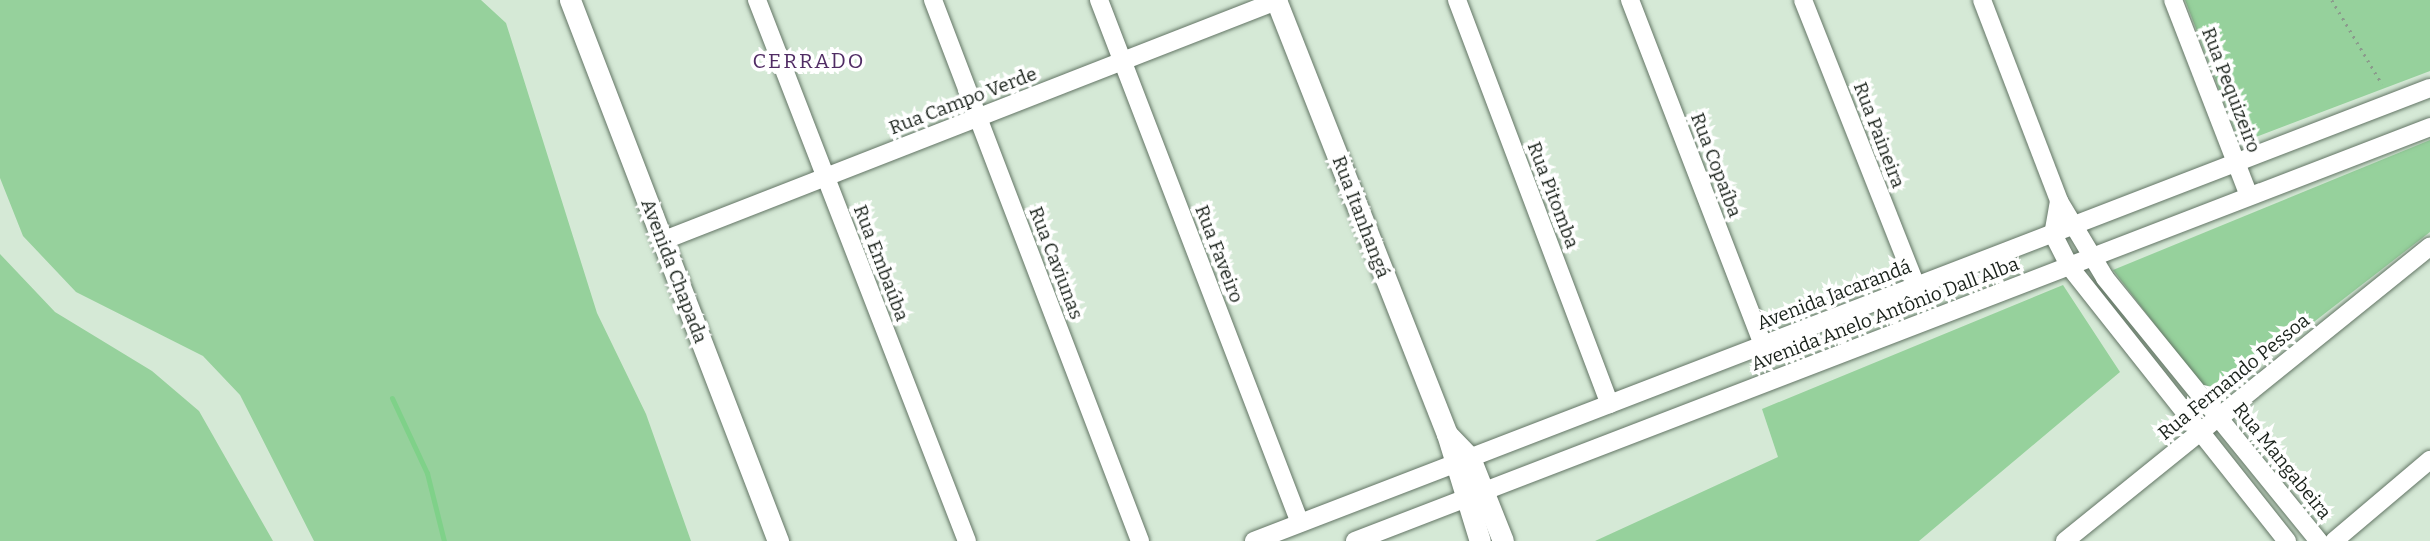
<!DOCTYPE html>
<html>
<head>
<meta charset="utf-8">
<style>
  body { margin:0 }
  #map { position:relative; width:2430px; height:541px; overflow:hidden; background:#d5e9d6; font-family:Bitter,serif }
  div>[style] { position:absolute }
  .green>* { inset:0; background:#96d19c }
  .stream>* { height:5px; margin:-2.5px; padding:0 2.5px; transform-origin:2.5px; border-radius:2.5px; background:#7fd189 }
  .path>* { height:2.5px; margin-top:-1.25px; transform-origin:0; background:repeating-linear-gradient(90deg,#8b9b8c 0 2px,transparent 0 7px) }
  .roads { filter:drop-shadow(0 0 2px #637565) drop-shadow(0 0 2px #637565) }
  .minor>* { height:18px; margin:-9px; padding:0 9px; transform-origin:9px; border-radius:9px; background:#fff }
  .tertiary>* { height:21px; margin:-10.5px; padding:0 10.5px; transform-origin:10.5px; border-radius:10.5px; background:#fff }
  span { translate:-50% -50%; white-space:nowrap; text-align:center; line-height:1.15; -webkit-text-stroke:7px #fff; paint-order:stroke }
  .street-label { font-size:19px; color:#19211a }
  .neighbourhood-label { font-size:21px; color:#502c64; letter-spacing:2px }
</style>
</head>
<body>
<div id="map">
  <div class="green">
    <i style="clip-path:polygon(0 0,481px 0,506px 23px,597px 313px,646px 414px,691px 541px,314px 541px,240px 395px,203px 356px,76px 292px,23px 236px,0 178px)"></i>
    <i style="clip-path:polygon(2185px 0,2430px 0,2430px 71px,2240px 143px)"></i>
    <i style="clip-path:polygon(2430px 140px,2430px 232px,2213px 400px,2113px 270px)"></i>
    <i style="clip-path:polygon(0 254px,55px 312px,152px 371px,199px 411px,273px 541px,0 541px)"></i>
    <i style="clip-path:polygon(2063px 285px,2120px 372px,1919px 541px,1595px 541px,1778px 457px,1762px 409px)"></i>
  </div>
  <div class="stream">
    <i style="left:392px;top:398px;width:83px;rotate:65deg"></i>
    <i style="left:427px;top:473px;width:70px;rotate:76deg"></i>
  </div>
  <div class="path">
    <i style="left:2332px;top:0;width:98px;rotate:59.2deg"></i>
  </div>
  <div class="roads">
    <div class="minor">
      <i style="left:757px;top:0;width:580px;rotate:68.79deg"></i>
      <i style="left:933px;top:0;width:579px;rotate:69.06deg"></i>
      <i style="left:1099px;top:0;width:560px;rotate:68.98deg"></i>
      <i style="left:1457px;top:0;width:432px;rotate:69.3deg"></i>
      <i style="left:1630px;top:0;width:370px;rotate:68.9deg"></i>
      <i style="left:1803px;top:0;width:308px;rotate:68.4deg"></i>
      <i style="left:1982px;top:0;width:215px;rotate:69deg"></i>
      <i style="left:2173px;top:0;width:210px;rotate:68.8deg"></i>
      <i style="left:2059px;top:201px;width:90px;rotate:59.1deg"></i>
      <i style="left:2105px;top:278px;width:339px;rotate:50.9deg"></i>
      <i style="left:2059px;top:201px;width:34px;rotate:100deg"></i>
      <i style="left:2053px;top:234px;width:36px;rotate:63deg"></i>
      <i style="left:2069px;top:266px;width:351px;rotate:51.6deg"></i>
      <i style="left:662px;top:241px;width:662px;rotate:-21.34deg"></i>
      <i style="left:1254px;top:541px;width:1260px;rotate:-21.07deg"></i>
      <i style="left:1355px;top:541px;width:1152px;rotate:-21.06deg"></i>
      <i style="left:2065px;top:541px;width:469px;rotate:-38.9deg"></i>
      <i style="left:2334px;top:541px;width:126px;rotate:-40.2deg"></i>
    </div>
    <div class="tertiary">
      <i style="left:570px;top:0;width:580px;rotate:68.97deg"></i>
      <i style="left:1276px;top:0;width:466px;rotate:68.5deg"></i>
      <i style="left:1447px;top:434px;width:112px;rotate:72.9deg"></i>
      <i style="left:1447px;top:434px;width:33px;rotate:46deg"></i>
      <i style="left:1470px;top:458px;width:89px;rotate:68.3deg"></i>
    </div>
  </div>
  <div class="street-label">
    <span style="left:2231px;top:90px;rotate:69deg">Rua Pequizeiro</span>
    <span style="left:963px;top:101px;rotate:-21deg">Rua Campo Verde</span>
    <span style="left:1879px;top:135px;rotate:69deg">Rua Paineira</span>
    <span style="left:1716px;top:165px;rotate:69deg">Rua Copaíba</span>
    <span style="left:1553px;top:195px;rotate:69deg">Rua Pitomba</span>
    <span style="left:1361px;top:217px;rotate:69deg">Rua Itanhangá</span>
    <span style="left:1219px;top:254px;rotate:69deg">Rua Faveiro</span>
    <span style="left:881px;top:263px;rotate:69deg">Rua Embaúba</span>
    <span style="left:1056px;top:263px;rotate:69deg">Rua Caviunas</span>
    <span style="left:674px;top:271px;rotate:69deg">Avenida Chapada</span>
    <span style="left:1834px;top:295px;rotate:-21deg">Avenida Jacarandá</span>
    <span style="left:1885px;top:314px;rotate:-21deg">Avenida Anelo Antônio Dall Alba</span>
    <span style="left:2234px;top:377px;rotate:-39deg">Rua Fernando Pessoa</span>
    <span style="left:2282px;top:461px;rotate:51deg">Rua Mangabeira</span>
  </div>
  <div class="neighbourhood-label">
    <span style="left:809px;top:61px">CERRADO</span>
  </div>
</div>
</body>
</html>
